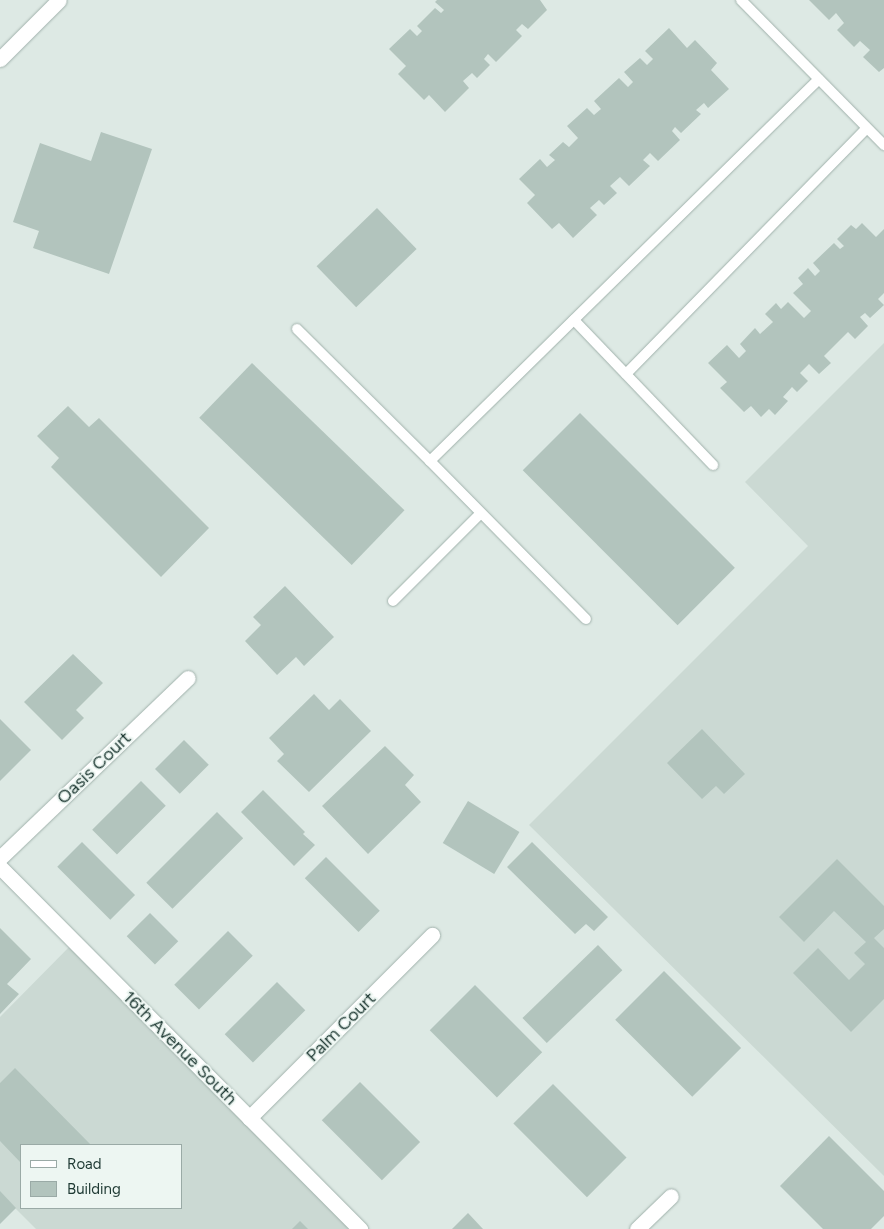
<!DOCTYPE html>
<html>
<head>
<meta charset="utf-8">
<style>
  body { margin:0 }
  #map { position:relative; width:884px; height:1229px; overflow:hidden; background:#dde9e4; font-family:Figtree,sans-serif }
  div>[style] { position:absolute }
  .built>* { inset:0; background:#cbd9d3 }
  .building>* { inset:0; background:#b2c4bd; transform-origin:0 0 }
  .roads { filter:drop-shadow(0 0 1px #a0b1ab) drop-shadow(0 0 1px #a0b1ab) }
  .service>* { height:10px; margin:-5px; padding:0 5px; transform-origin:5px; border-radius:5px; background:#fff }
  .minor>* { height:15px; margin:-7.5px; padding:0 7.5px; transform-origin:7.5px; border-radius:7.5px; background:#fff }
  span { translate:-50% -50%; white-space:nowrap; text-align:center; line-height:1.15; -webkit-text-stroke:4px #edf6f2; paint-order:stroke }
  .street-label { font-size:18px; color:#1e3933 }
  .legend { position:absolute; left:20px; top:1144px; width:162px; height:65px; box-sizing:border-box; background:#edf6f2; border:1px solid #9aaaa6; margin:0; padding:6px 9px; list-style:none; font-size:15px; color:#1e3933 }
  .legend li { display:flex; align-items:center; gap:10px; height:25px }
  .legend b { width:25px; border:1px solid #9aaaa6 }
</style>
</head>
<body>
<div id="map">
  <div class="built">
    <i style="clip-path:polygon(884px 343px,884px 1176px,529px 825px,808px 546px,745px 482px)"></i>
    <i style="clip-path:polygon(evenodd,74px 942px,360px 1229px,36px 1229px,0 1193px,0 1017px,74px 942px,21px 1145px,181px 1145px,181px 1208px,21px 1208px,21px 1145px)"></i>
  </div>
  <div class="building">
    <i style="clip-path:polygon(437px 0,540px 0,547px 10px,528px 29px,522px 24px,516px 30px,522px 36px,496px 62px,488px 54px,484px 59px,490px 65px,477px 78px,472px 73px,463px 81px,469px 88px,445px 112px,429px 95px,424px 100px,398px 74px,406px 66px,389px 49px,410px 29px,417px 36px,422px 31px,417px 26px,435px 8px,441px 13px,444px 10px,435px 2px)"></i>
    <i style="clip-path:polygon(809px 0,884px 0,884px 68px,879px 72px,863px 57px,870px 50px,860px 41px,854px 47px,837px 30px,844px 23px,836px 13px,829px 20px)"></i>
    <i style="clip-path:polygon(669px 28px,687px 48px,695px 40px,717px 63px,711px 70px,729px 89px,708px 108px,704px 103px,696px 110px,701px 114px,681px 133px,675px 127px,672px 131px,680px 140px,658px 161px,650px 153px,643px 160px,650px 166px,629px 186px,620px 177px,610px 186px,617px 193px,604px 205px,599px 200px,590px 208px,597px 215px,573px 238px,559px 223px,552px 229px,527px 203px,535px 195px,519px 179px,540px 159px,547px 167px,555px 160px,549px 155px,563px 142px,569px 147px,578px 138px,567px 126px,587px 108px,594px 115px,601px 109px,594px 101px,619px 78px,628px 87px,633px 82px,624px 72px,640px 58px,647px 65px,653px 59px,645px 51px)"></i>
    <i style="clip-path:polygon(101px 132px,152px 149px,109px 274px,33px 248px,39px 231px,13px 222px,40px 143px,91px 161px)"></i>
    <i style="left:377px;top:208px;width:57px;height:84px;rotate:46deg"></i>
    <i style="clip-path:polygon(862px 223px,876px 237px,884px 229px,884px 293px,878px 299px,884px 305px,870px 318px,865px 313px,860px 317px,868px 326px,855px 339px,848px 332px,824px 356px,831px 363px,819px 374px,809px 364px,800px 373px,808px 381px,797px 392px,792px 387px,783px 397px,788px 401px,775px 415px,769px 409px,761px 417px,751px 406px,744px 412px,720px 388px,727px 382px,708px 363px,727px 345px,739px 358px,746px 351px,740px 344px,755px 328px,760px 334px,773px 322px,765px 314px,776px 303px,781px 309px,788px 302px,804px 318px,811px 311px,793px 293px,803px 284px,798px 278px,808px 268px,815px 276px,820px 271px,813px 263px,834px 243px,840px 249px,844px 246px,837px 239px,851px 225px,856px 229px)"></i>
    <i style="left:252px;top:363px;width:212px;height:76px;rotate:44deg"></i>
    <i style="clip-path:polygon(68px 406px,89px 427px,99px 418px,209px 528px,161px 577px,51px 467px,59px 458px,37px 436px)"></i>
    <i style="left:580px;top:413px;width:219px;height:81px;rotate:45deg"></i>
    <i style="clip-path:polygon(285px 586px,334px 637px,304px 666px,296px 657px,277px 675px,245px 641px,261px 625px,253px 617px)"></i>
    <i style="clip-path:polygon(73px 654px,103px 683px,76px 710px,84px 718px,62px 740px,24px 702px)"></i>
    <i style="clip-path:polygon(314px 694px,329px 710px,340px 699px,371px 731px,309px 792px,277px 761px,284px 754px,269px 738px)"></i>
    <i style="clip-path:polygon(0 719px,31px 750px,0 781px)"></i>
    <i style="clip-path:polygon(702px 729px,745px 774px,724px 794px,716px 786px,702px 799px,667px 763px)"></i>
    <i style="left:184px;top:740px;width:35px;height:41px;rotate:45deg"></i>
    <i style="clip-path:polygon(385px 746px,414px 775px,405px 785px,421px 802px,368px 854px,322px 806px)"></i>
    <i style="left:141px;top:781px;width:35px;height:69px;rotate:45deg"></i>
    <i style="clip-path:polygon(263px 790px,305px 832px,303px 834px,315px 845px,294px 866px,241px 812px)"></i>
    <i style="left:468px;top:801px;width:60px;height:49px;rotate:31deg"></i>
    <i style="left:217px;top:812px;width:37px;height:100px;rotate:45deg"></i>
    <i style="left:82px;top:842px;width:75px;height:35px;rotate:45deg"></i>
    <i style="clip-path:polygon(532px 842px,608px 917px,594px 931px,586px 924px,575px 934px,507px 867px)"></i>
    <i style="left:326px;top:857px;width:76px;height:30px;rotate:45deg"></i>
    <i style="clip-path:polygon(837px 859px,884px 906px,884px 929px,874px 938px,884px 948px,884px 999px,851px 1032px,793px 973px,818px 948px,849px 980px,865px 964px,854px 953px,866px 942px,834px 911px,804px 942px,779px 917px)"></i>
    <i style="left:150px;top:913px;width:40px;height:33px;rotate:45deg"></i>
    <i style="clip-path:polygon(0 928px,31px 959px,7px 984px,19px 994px,0 1014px)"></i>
    <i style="left:228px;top:931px;width:35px;height:76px;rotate:45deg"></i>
    <i style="left:598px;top:945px;width:35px;height:105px;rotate:46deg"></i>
    <i style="left:664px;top:971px;width:109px;height:69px;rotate:45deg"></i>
    <i style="left:277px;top:982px;width:40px;height:74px;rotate:45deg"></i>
    <i style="left:475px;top:985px;width:95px;height:64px;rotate:45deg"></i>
    <i style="clip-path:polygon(15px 1068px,91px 1145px,21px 1145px,21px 1163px,0 1141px,0 1083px)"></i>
    <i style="left:360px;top:1082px;width:85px;height:54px;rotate:45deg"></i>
    <i style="left:553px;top:1084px;width:104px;height:56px;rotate:45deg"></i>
    <i style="clip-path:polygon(829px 1136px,884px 1191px,884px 1216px,871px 1229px,823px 1229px,780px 1186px)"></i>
    <i style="clip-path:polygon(0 1191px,16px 1208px,0 1224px)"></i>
    <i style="clip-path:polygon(468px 1213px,483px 1229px,452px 1229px)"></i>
    <i style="clip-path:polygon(300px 1221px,308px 1229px,292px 1229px)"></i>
  </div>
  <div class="roads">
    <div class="service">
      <i style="left:741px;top:0;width:204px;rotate:45.4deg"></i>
      <i style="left:574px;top:320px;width:201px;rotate:46.2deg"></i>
      <i style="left:297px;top:329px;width:187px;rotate:44.8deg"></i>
      <i style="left:430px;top:461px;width:545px;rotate:-44.48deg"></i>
      <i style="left:626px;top:374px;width:344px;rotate:-45.6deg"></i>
      <i style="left:430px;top:461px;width:222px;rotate:45.4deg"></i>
      <i style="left:393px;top:601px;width:124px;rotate:-45deg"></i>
    </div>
    <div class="minor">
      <i style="left:0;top:59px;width:83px;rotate:-45deg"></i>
      <i style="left:0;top:858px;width:260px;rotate:-43.8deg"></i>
      <i style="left:0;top:867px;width:511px;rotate:45.16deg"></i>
      <i style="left:249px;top:1118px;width:259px;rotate:-45deg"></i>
      <i style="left:637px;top:1229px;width:47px;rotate:-44.1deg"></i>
    </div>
  </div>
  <div class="street-label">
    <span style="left:94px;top:768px;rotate:-44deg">Oasis Court</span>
    <span style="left:341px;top:1027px;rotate:-45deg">Palm Court</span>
    <span style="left:180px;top:1048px;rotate:45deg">16th Avenue South</span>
  </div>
  <ul class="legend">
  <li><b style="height:6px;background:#fff"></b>Road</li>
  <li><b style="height:14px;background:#b2c4bd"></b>Building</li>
  </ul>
</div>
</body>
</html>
